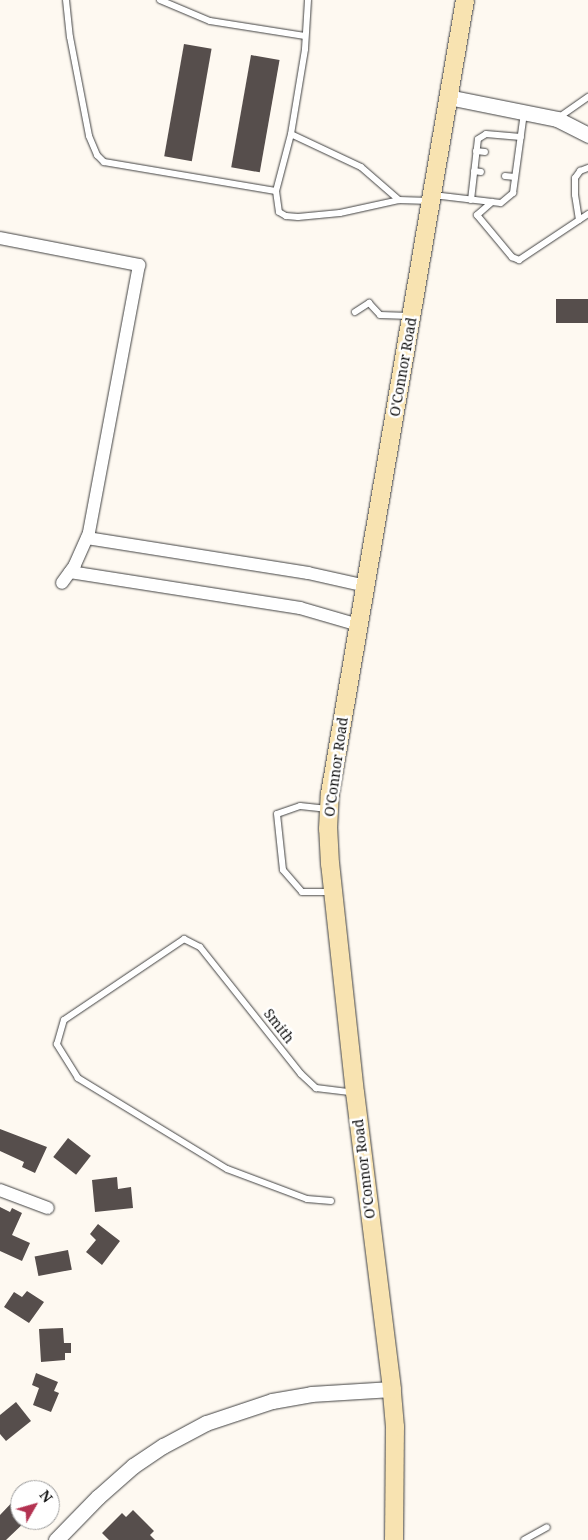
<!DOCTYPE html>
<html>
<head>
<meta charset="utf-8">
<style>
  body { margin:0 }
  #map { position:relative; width:588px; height:1540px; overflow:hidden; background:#fef9f1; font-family:"Noto Serif",serif }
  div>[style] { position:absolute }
  .building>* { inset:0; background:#564e4c; transform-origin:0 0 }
  .roads { filter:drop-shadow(0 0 1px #414141) drop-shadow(0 0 1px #414141) }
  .service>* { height:6px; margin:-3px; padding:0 3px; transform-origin:3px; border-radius:3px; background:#fff }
  .minor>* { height:12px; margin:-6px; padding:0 6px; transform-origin:6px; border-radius:6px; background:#fff }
  .tertiary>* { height:15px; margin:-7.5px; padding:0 7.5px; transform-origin:7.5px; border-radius:7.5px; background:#fff }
  .secondary>* { height:18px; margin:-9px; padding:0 9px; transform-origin:9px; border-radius:9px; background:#f8e3b1 }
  span { translate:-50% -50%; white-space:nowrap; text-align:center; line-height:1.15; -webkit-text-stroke:5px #fff; paint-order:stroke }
  .street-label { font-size:14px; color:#0e0e0e }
  .north { position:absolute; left:10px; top:1480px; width:50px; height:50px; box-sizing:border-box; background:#fff; border:1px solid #9f9f9f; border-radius:50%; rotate:52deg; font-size:14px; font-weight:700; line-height:20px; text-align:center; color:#0e0e0e }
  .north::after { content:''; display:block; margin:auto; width:18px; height:22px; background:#b33251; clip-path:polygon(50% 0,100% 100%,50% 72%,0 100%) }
</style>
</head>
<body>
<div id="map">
  <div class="building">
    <i style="left:184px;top:44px;width:28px;height:114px;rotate:10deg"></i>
    <i style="left:251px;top:55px;width:29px;height:114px;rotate:10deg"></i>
    <i style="left:588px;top:299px;width:24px;height:32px;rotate:90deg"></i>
    <i style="clip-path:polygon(0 1129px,47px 1147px,35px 1173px,22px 1167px,24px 1162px,0 1151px)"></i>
    <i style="left:68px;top:1138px;width:29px;height:24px;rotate:38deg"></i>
    <i style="clip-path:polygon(117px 1177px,118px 1189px,131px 1187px,133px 1208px,95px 1212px,92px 1180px)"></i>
    <i style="clip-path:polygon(0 1207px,10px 1212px,12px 1208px,22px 1213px,12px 1235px,30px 1243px,22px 1261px,0 1251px)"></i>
    <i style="clip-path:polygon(98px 1224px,120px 1241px,102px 1265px,86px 1252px,96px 1240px,90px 1234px)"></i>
    <i style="left:68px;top:1250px;width:20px;height:34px;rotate:79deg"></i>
    <i style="clip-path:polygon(27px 1291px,44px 1302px,29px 1323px,4px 1307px,14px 1292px,22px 1297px)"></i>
    <i style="clip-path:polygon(63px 1328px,64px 1343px,71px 1343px,71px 1353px,65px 1353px,65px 1360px,41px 1362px,39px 1329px)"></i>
    <i style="clip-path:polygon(36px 1373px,58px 1382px,54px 1391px,59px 1393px,51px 1412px,33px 1405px,39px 1388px,32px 1385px)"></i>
    <i style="clip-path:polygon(16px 1402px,31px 1421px,6px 1441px,0 1434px,0 1415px)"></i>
    <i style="clip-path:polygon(20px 1494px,20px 1520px,27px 1520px,6px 1540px,0 1540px,0 1515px)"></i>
    <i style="clip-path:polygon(133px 1510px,154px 1531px,150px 1535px,155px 1540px,109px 1540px,102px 1533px,122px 1513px,126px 1517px)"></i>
  </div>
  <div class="roads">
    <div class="service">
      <i style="left:66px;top:0;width:37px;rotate:84deg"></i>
      <i style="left:70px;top:37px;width:101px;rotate:79.1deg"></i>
      <i style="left:89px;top:136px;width:21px;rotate:67deg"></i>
      <i style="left:97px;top:155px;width:10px;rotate:45deg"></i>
      <i style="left:104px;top:162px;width:174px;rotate:9.6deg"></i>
      <i style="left:160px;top:0;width:54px;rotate:22.8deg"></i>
      <i style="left:210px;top:21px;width:96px;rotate:9deg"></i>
      <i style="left:558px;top:118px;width:37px;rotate:-35deg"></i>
      <i style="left:291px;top:134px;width:86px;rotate:-80.6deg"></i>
      <i style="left:305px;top:49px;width:49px;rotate:-86.5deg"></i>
      <i style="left:476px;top:151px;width:9px;rotate:6deg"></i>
      <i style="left:474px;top:171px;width:7px;rotate:8deg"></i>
      <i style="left:505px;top:176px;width:10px;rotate:6deg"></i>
      <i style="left:433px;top:195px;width:68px;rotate:6.7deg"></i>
      <i style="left:501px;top:203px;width:16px;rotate:-40deg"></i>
      <i style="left:513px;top:193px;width:81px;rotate:-82.2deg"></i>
      <i style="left:399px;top:200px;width:50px;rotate:-139deg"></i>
      <i style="left:361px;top:167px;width:77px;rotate:-154.8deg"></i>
      <i style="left:291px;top:134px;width:59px;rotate:104.7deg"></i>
      <i style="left:276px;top:191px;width:21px;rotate:82deg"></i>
      <i style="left:279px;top:212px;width:8px;rotate:30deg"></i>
      <i style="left:286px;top:216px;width:12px;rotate:5deg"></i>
      <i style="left:298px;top:217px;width:42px;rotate:-5.4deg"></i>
      <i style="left:340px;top:213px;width:60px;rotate:-12.4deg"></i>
      <i style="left:399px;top:200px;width:31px;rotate:2deg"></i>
      <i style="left:471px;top:200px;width:61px;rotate:-83.5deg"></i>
      <i style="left:478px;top:139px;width:9px;rotate:-32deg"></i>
      <i style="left:486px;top:134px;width:35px;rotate:5deg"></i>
      <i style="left:492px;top:202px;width:20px;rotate:139deg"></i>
      <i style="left:477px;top:215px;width:55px;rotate:50.2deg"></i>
      <i style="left:512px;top:257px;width:8px;rotate:23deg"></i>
      <i style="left:519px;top:260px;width:83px;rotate:-33.7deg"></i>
      <i style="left:579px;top:220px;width:25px;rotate:-99deg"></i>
      <i style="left:575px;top:195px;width:17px;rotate:-90deg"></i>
      <i style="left:575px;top:178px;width:9px;rotate:-54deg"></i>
      <i style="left:580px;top:171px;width:9px;rotate:-21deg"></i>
      <i style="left:355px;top:312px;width:17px;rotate:-33deg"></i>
      <i style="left:369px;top:303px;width:16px;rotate:47deg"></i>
      <i style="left:380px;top:315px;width:30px;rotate:2deg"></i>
      <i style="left:328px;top:809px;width:28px;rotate:-174deg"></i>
      <i style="left:300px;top:806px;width:24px;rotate:161deg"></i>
      <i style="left:277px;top:814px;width:56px;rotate:83.9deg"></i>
      <i style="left:283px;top:870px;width:29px;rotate:49deg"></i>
      <i style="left:302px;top:892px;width:30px"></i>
      <i style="left:331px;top:1201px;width:24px;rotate:-175deg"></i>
      <i style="left:307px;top:1199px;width:85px;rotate:-159.4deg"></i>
      <i style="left:227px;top:1169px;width:175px;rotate:-148.6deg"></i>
      <i style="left:78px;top:1078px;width:40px;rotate:-122deg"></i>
      <i style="left:57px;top:1044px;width:25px;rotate:-74deg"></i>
      <i style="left:64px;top:1020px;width:145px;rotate:-34deg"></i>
      <i style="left:184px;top:939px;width:18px;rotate:27deg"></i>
      <i style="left:200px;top:947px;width:162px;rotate:51.5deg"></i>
      <i style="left:301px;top:1074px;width:21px;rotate:43deg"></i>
      <i style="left:316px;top:1088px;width:38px;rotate:7deg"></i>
      <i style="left:524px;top:1540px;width:26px;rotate:-29deg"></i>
    </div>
    <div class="minor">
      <i style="left:0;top:238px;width:142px;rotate:11deg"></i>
      <i style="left:139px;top:265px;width:273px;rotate:100.6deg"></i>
      <i style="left:89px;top:533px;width:35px;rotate:114deg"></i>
      <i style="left:75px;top:565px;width:22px;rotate:126deg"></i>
      <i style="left:87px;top:538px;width:224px;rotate:9deg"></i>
      <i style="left:308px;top:573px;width:59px;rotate:12.6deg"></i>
      <i style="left:70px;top:572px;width:233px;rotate:8.9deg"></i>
      <i style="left:300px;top:608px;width:61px;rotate:16.1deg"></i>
      <i style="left:0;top:1190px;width:51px;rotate:20.6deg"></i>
    </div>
    <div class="tertiary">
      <i style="left:448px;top:97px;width:111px;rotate:11.4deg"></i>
      <i style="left:557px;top:119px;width:35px;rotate:27deg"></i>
      <i style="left:56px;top:1540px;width:60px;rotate:-45.7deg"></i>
      <i style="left:98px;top:1497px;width:47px;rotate:-41.5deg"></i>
      <i style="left:133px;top:1466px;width:36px;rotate:-34deg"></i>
      <i style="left:163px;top:1446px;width:49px;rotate:-28.1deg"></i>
      <i style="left:206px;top:1423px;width:70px;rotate:-18.4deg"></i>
      <i style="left:272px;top:1401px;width:40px;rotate:-10deg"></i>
      <i style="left:311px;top:1394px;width:81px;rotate:-3.5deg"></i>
    </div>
    <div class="secondary">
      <i style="left:394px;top:1540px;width:113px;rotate:-89.5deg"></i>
      <i style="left:395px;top:1427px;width:38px;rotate:-95deg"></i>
      <i style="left:392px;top:1389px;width:298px;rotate:-97.1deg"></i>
      <i style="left:355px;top:1093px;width:230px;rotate:-96.2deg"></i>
      <i style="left:330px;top:864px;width:35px;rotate:-93deg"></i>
      <i style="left:328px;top:829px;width:35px;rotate:-87deg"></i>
      <i style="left:330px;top:794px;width:805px;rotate:-80.35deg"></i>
    </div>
  </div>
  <div class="street-label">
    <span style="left:403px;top:367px;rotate:-80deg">O'Connor Road</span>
    <span style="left:336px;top:767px;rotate:-82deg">O'Connor Road</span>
    <span style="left:279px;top:1026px;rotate:52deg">Smith</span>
    <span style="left:364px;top:1169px;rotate:-97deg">O'Connor Road</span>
  </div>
  <div class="north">N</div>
</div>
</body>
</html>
